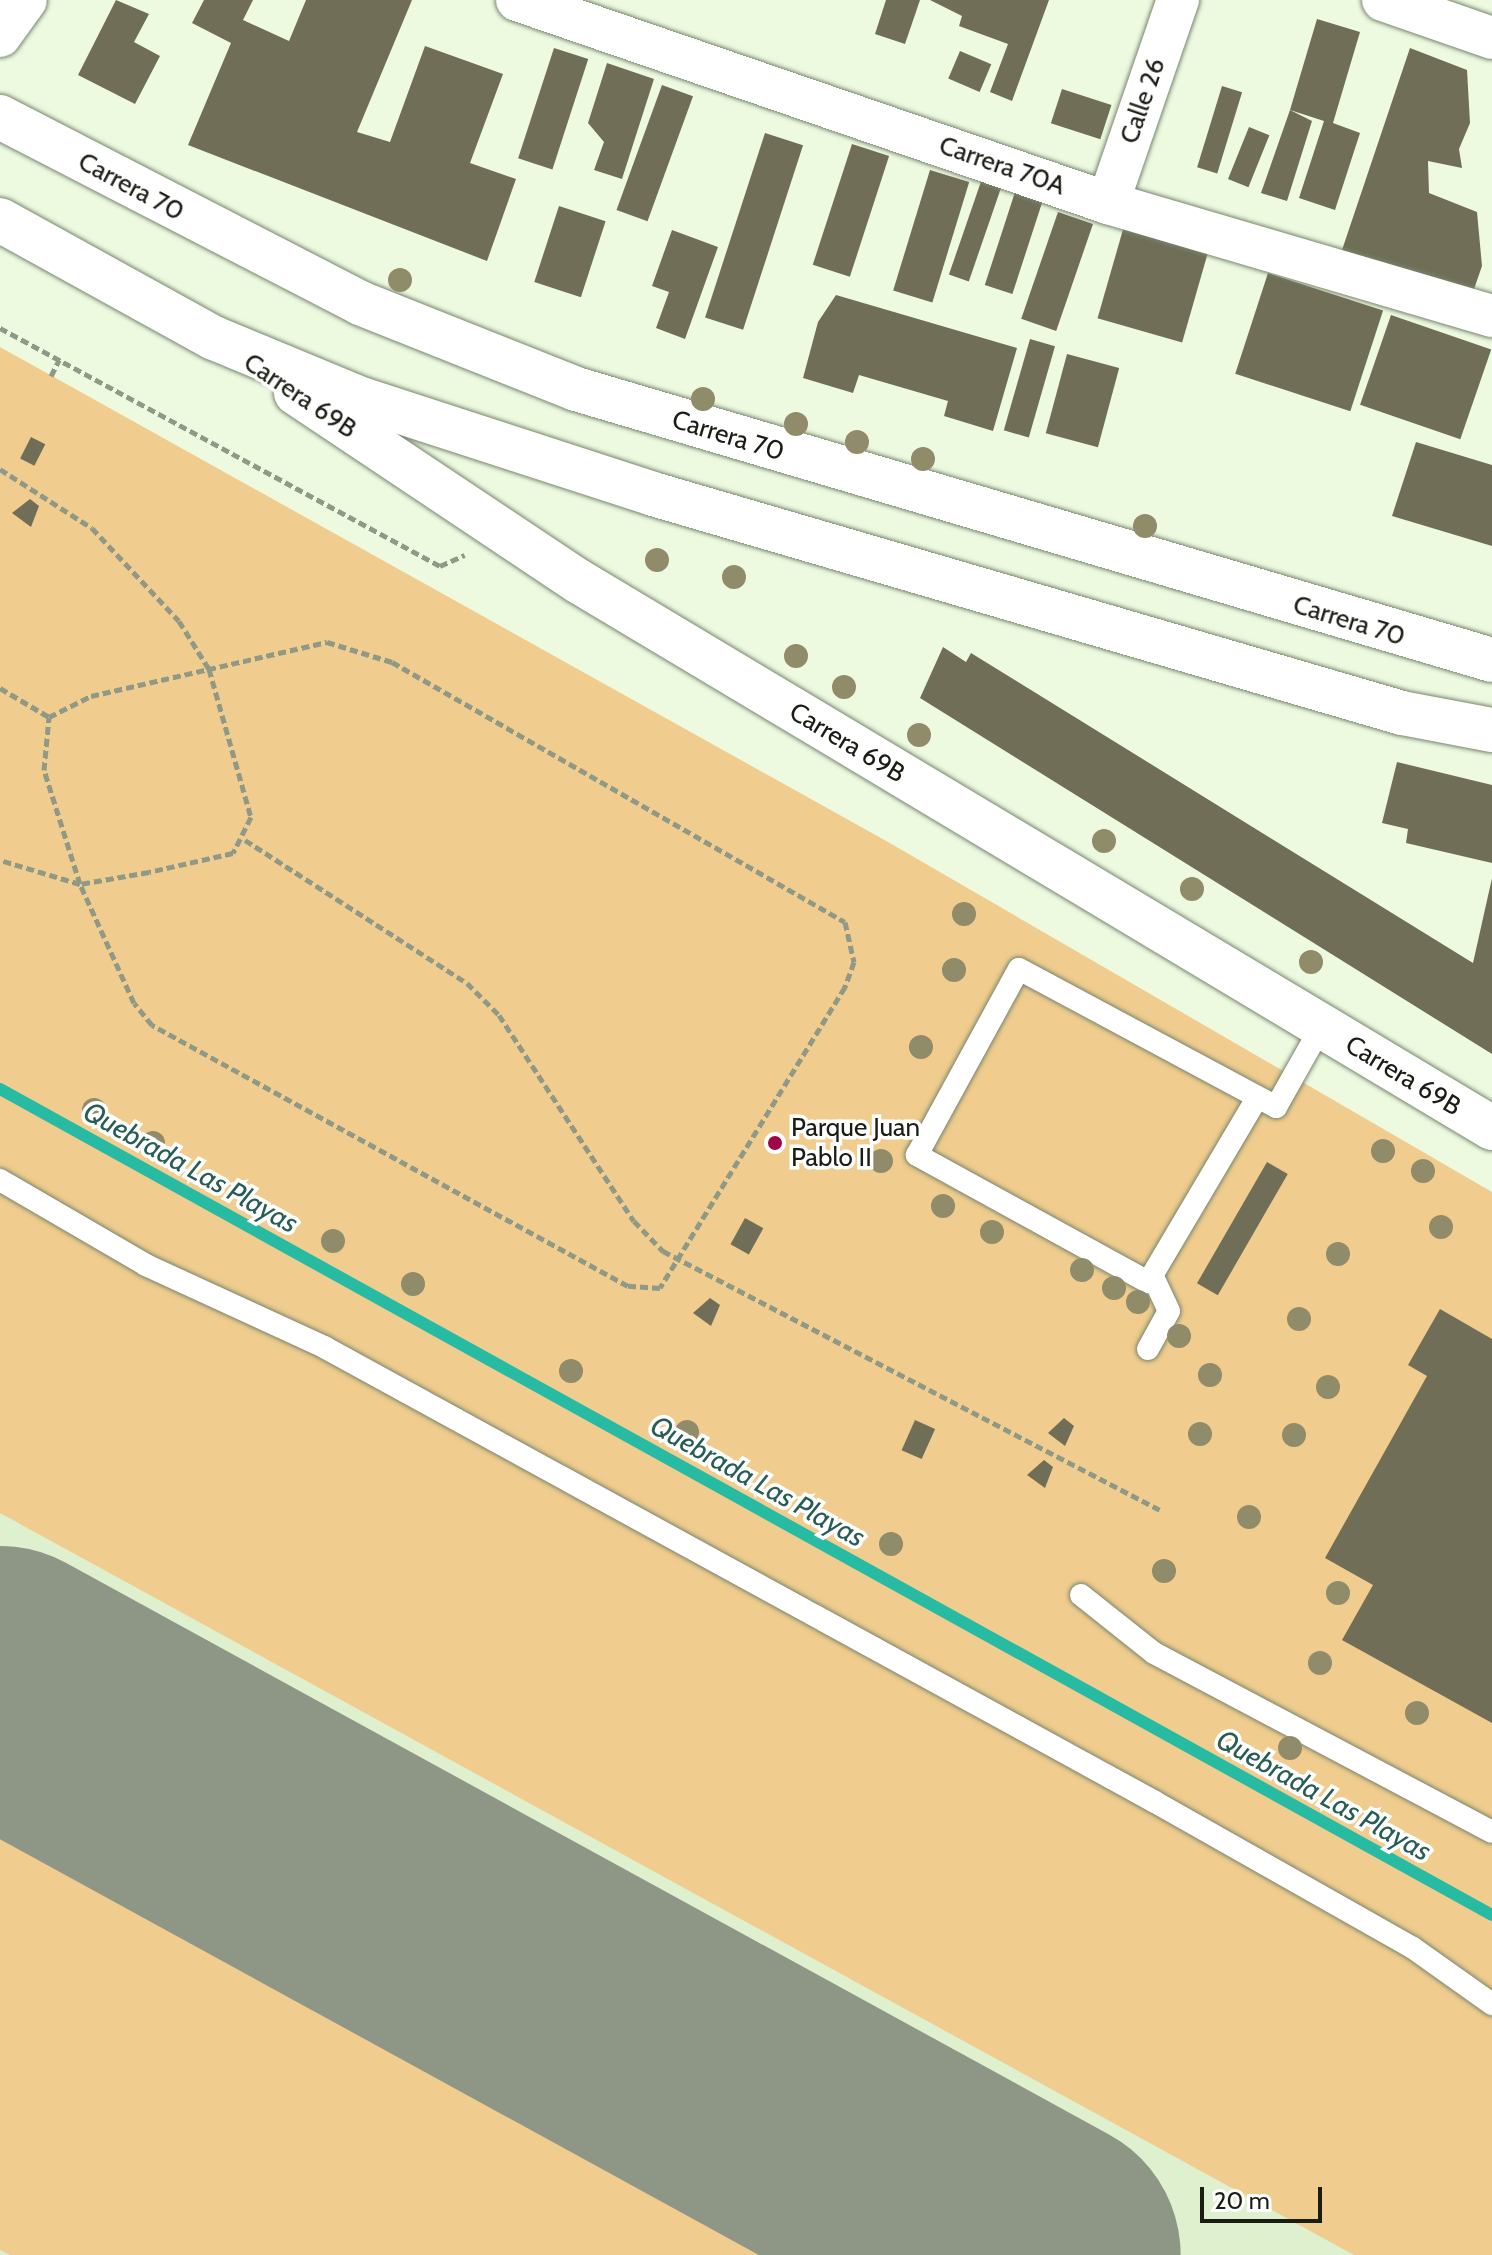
<!DOCTYPE html>
<html>
<head>
<meta charset="utf-8">
<style>
  body { margin:0 }
  #map { position:relative; width:1492px; height:2255px; overflow:hidden; background:#edfae0; font-family:Cabin,sans-serif }
  div>[style] { position:absolute }
  .built>* { inset:0; background:#dff0cf }
  .green>* { inset:0; background:#f0cc8e }
  .stream>* { height:12px; margin:-6px; padding:0 6px; transform-origin:6px; border-radius:6px; background:#28bba3 }
  .runway>* { height:274px; margin:-137px; padding:0 137px; transform-origin:137px; border-radius:137px; background:#8e9785 }
  .building>* { inset:0; background:#706e56; transform-origin:0 0 }
  .path>* { height:5px; margin-top:-2.5px; transform-origin:0; background:repeating-linear-gradient(90deg,#909986 0 8px,transparent 0 12px) }
  .roads { filter:drop-shadow(0 0 2px #79856e) drop-shadow(0 0 2px #79856e) }
  .lane>* { height:22px; margin:-11px; padding:0 11px; transform-origin:11px; border-radius:11px; background:#fff }
  .street>* { height:42px; margin:-21px; padding:0 21px; transform-origin:21px; border-radius:21px; background:#fff }
  .secondary>* { height:44px; margin:-22px; padding:0 22px; transform-origin:22px; border-radius:22px; background:#fff }
  .trees>* { width:24px; height:24px; margin:-12px; border-radius:50%; background:#908b69 }
  .dots>* { width:22px; height:22px; translate:-50% -50%; box-sizing:border-box; border:4px solid #fff; border-radius:50% }
  span { translate:-50% -50%; white-space:nowrap; text-align:center; line-height:1.15; -webkit-text-stroke:7px #fff; paint-order:stroke }
  .street-label { font-size:26px; color:#191d14 }
  .poi-label { font-size:26px; color:#191d14 }
  .left { translate:0 -50%; text-align:left }
  .water-label { font-size:28px; color:#275e53; font-style:italic }
  .scale { position:absolute; left:1200px; top:2187px; width:122px; height:36px; box-sizing:border-box; border:4px solid #191d14; border-top:0; padding-left:10px; font-size:24px; line-height:28px; white-space:nowrap; color:#191d14; -webkit-text-stroke:6px #fff; paint-order:stroke }
</style>
</head>
<body>
<div id="map">
  <div class="built">
    <i style="clip-path:polygon(0 1064px,1492px 2255px,0 2255px)"></i>
  </div>
  <div class="green">
    <i style="clip-path:polygon(0 347px,888px 842px,1492px 1192px,1492px 2255px,1354px 2255px,0 1513px)"></i>
    <i style="clip-path:polygon(0 1824px,793px 2255px,10px 2255px,0 2250px)"></i>
  </div>
  <div class="stream">
    <i style="left:0;top:1089px;width:1705px;rotate:28.97deg"></i>
  </div>
  <div class="runway">
    <i style="left:0;top:1683px;width:1190px;rotate:28.72deg"></i>
  </div>
  <div class="building">
    <i style="clip-path:polygon(116px 0,149px 14px,134px 42px,160px 56px,135px 104px,78px 75px)"></i>
    <i style="clip-path:polygon(204px 0,253px 0,243px 20px,289px 41px,306px 0,412px 0,357px 132px,390px 142px,425px 46px,503px 74px,470px 163px,516px 179px,487px 261px,188px 145px,231px 43px,192px 23px)"></i>
    <i style="clip-path:polygon(886px 0,920px 0,905px 44px,875px 34px)"></i>
    <i style="clip-path:polygon(930px 0,1049px 0,1012px 101px,990px 92px,1008px 44px,959px 26px,962px 16px)"></i>
    <i style="clip-path:polygon(1317px 19px,1360px 32px,1333px 123px,1360px 133px,1335px 210px,1299px 198px,1324px 121px,1290px 110px)"></i>
    <i style="left:554px;top:48px;width:36px;height:116px;rotate:18deg"></i>
    <i style="clip-path:polygon(1410px 48px,1467px 70px,1470px 123px,1459px 149px,1462px 168px,1428px 161px,1429px 193px,1477px 212px,1482px 266px,1473px 292px,1342px 250px)"></i>
    <i style="left:960px;top:51px;width:34px;height:30px;rotate:23deg"></i>
    <i style="clip-path:polygon(607px 63px,654px 79px,622px 179px,594px 170px,604px 142px,588px 123px)"></i>
    <i style="left:662px;top:85px;width:33px;height:133px;rotate:20deg"></i>
    <i style="left:1222px;top:86px;width:21px;height:85px;rotate:17deg"></i>
    <i style="left:1062px;top:89px;width:52px;height:36px;rotate:18deg"></i>
    <i style="clip-path:polygon(1290px 110px,1312px 121px,1287px 201px,1261px 193px)"></i>
    <i style="left:1249px;top:127px;width:22px;height:56px;rotate:22deg"></i>
    <i style="left:765px;top:133px;width:40px;height:194px;rotate:18deg"></i>
    <i style="left:852px;top:144px;width:39px;height:127px;rotate:18deg"></i>
    <i style="left:930px;top:170px;width:41px;height:126px;rotate:17deg"></i>
    <i style="left:1002px;top:185px;width:102px;height:21px;rotate:109deg"></i>
    <i style="left:1016px;top:189px;width:29px;height:101px;rotate:18deg"></i>
    <i style="left:559px;top:206px;width:49px;height:80px;rotate:18deg"></i>
    <i style="left:1058px;top:212px;width:37px;height:113px;rotate:19deg"></i>
    <i style="left:1124px;top:226px;width:88px;height:96px;rotate:16deg"></i>
    <i style="clip-path:polygon(672px 230px,718px 247px,685px 339px,656px 328px,669px 292px,652px 286px)"></i>
    <i style="left:1268px;top:273px;width:121px;height:106px;rotate:18deg"></i>
    <i style="clip-path:polygon(836px 295px,1017px 348px,993px 431px,944px 416px,948px 401px,859px 375px,853px 393px,803px 378px,818px 322px)"></i>
    <i style="left:1391px;top:315px;width:106px;height:95px;rotate:19deg"></i>
    <i style="left:1030px;top:339px;width:26px;height:95px;rotate:16deg"></i>
    <i style="left:1067px;top:354px;width:54px;height:82px;rotate:15deg"></i>
    <i style="left:31px;top:437px;width:16px;height:24px;rotate:27deg"></i>
    <i style="clip-path:polygon(1416px 442px,1492px 465px,1492px 546px,1392px 516px)"></i>
    <i style="clip-path:polygon(30px 499px,39px 506px,31px 527px,12px 513px)"></i>
    <i style="clip-path:polygon(943px 647px,966px 662px,971px 653px,1473px 963px,1492px 878px,1492px 1054px,920px 698px)"></i>
    <i style="clip-path:polygon(1397px 762px,1492px 785px,1492px 863px,1406px 843px,1408px 829px,1382px 823px)"></i>
    <i style="left:1267px;top:1162px;width:24px;height:140px;rotate:30deg"></i>
    <i style="left:745px;top:1218px;width:21px;height:30px;rotate:29deg"></i>
    <i style="clip-path:polygon(710px 1298px,720px 1305px,711px 1326px,693px 1313px)"></i>
    <i style="clip-path:polygon(1440px 1309px,1492px 1339px,1492px 1723px,1342px 1640px,1373px 1585px,1325px 1558px,1427px 1376px,1408px 1365px)"></i>
    <i style="clip-path:polygon(1064px 1418px,1074px 1426px,1065px 1446px,1048px 1433px)"></i>
    <i style="left:915px;top:1420px;width:22px;height:33px;rotate:24deg"></i>
    <i style="clip-path:polygon(1044px 1460px,1053px 1467px,1045px 1488px,1027px 1475px)"></i>
  </div>
  <div class="path">
    <i style="left:0;top:328px;width:500px;rotate:28.41deg"></i>
    <i style="left:440px;top:566px;width:27px;rotate:-24deg"></i>
    <i style="left:51px;top:376px;width:18px;rotate:-63deg"></i>
    <i style="left:0;top:469px;width:109px;rotate:32.7deg"></i>
    <i style="left:92px;top:528px;width:127px;rotate:46.9deg"></i>
    <i style="left:179px;top:621px;width:57px;rotate:58deg"></i>
    <i style="left:209px;top:669px;width:154px;rotate:74.2deg"></i>
    <i style="left:251px;top:817px;width:40px;rotate:116.6deg"></i>
    <i style="left:233px;top:853px;width:86px;rotate:167.3deg"></i>
    <i style="left:149px;top:872px;width:70px;rotate:170.1deg"></i>
    <i style="left:80px;top:884px;width:84px;rotate:-163.3deg"></i>
    <i style="left:327px;top:642px;width:68px;rotate:17.1deg"></i>
    <i style="left:392px;top:662px;width:522px;rotate:29.85deg"></i>
    <i style="left:845px;top:922px;width:41px;rotate:77.3deg"></i>
    <i style="left:854px;top:962px;width:27px;rotate:110deg"></i>
    <i style="left:845px;top:987px;width:353px;rotate:121.6deg"></i>
    <i style="left:660px;top:1288px;width:32px;rotate:-176deg"></i>
    <i style="left:628px;top:1286px;width:543px;rotate:-151.26deg"></i>
    <i style="left:152px;top:1025px;width:28px;rotate:-129deg"></i>
    <i style="left:134px;top:1003px;width:131px;rotate:-114.4deg"></i>
    <i style="left:80px;top:884px;width:120px;rotate:-107.5deg"></i>
    <i style="left:44px;top:770px;width:53px;rotate:-84.6deg"></i>
    <i style="left:49px;top:717px;width:47px;rotate:-26.6deg"></i>
    <i style="left:91px;top:696px;width:242px;rotate:-12.9deg"></i>
    <i style="left:0;top:688px;width:57px;rotate:30.6deg"></i>
    <i style="left:245px;top:840px;width:264px;rotate:32.8deg"></i>
    <i style="left:467px;top:983px;width:45px;rotate:45deg"></i>
    <i style="left:499px;top:1015px;width:246px;rotate:56.8deg"></i>
    <i style="left:634px;top:1221px;width:42px;rotate:46deg"></i>
    <i style="left:663px;top:1251px;width:560px;rotate:27.53deg"></i>
  </div>
  <div class="roads">
    <div class="lane">
      <i style="left:1257px;top:1098px;width:214px;rotate:120.6deg"></i>
      <i style="left:1148px;top:1282px;width:264px;rotate:-151.2deg"></i>
      <i style="left:917px;top:1155px;width:212px;rotate:-61.3deg"></i>
      <i style="left:1019px;top:969px;width:292px;rotate:28.2deg"></i>
      <i style="left:1276px;top:1107px;width:92px;rotate:-60.6deg"></i>
      <i style="left:0;top:1180px;width:169px;rotate:30.2deg"></i>
      <i style="left:146px;top:1265px;width:196px;rotate:24.7deg"></i>
      <i style="left:324px;top:1347px;width:947px;rotate:28.7deg"></i>
      <i style="left:1155px;top:1802px;width:296px;rotate:29.5deg"></i>
      <i style="left:1413px;top:1948px;width:97px;rotate:35.3deg"></i>
      <i style="left:1148px;top:1349px;width:43px;rotate:-61.1deg"></i>
      <i style="left:1169px;top:1311px;width:35px;rotate:-115deg"></i>
      <i style="left:1081px;top:1595px;width:93px;rotate:38.5deg"></i>
      <i style="left:1154px;top:1653px;width:382px;rotate:27.9deg"></i>
    </div>
    <div class="street">
      <i style="left:517px;top:0;width:625px;rotate:18.96deg"></i>
      <i style="left:1108px;top:203px;width:400px;rotate:16.4deg"></i>
      <i style="left:1383px;top:0;width:115px;rotate:19.2deg"></i>
      <i style="left:0;top:36px;width:44px;rotate:-54.2deg"></i>
      <i style="left:1108px;top:203px;width:215px;rotate:-71deg"></i>
    </div>
    <div class="secondary">
      <i style="left:0;top:117px;width:405px;rotate:27.3deg"></i>
      <i style="left:360px;top:303px;width:232px;rotate:21.7deg"></i>
      <i style="left:576px;top:389px;width:955px;rotate:16.48deg"></i>
      <i style="left:0;top:220px;width:244px;rotate:28.9deg"></i>
      <i style="left:214px;top:338px;width:162px;rotate:22.5deg"></i>
      <i style="left:364px;top:400px;width:304px;rotate:18deg"></i>
      <i style="left:653px;top:494px;width:780px;rotate:16.3deg"></i>
      <i style="left:1402px;top:713px;width:92px;rotate:10.7deg"></i>
      <i style="left:296px;top:393px;width:339px;rotate:33.7deg"></i>
      <i style="left:578px;top:581px;width:1065px;rotate:30.9deg"></i>
    </div>
  </div>
  <div class="trees">
    <i style="left:400px;top:280px"></i>
    <i style="left:703px;top:399px"></i>
    <i style="left:796px;top:424px"></i>
    <i style="left:857px;top:442px"></i>
    <i style="left:923px;top:459px"></i>
    <i style="left:1145px;top:526px"></i>
    <i style="left:657px;top:560px"></i>
    <i style="left:734px;top:577px"></i>
    <i style="left:796px;top:656px"></i>
    <i style="left:844px;top:687px"></i>
    <i style="left:919px;top:735px"></i>
    <i style="left:1104px;top:841px"></i>
    <i style="left:1192px;top:889px"></i>
    <i style="left:964px;top:914px"></i>
    <i style="left:1311px;top:962px"></i>
    <i style="left:954px;top:970px"></i>
    <i style="left:921px;top:1047px"></i>
    <i style="left:94px;top:1110px"></i>
    <i style="left:153px;top:1143px"></i>
    <i style="left:1383px;top:1151px"></i>
    <i style="left:881px;top:1161px"></i>
    <i style="left:1423px;top:1171px"></i>
    <i style="left:943px;top:1206px"></i>
    <i style="left:1441px;top:1227px"></i>
    <i style="left:992px;top:1232px"></i>
    <i style="left:333px;top:1241px"></i>
    <i style="left:1338px;top:1254px"></i>
    <i style="left:1082px;top:1270px"></i>
    <i style="left:413px;top:1284px"></i>
    <i style="left:1114px;top:1288px"></i>
    <i style="left:1138px;top:1302px"></i>
    <i style="left:1299px;top:1319px"></i>
    <i style="left:1179px;top:1336px"></i>
    <i style="left:571px;top:1371px"></i>
    <i style="left:1210px;top:1375px"></i>
    <i style="left:1328px;top:1387px"></i>
    <i style="left:687px;top:1432px"></i>
    <i style="left:1200px;top:1434px"></i>
    <i style="left:1294px;top:1435px"></i>
    <i style="left:1249px;top:1517px"></i>
    <i style="left:891px;top:1544px"></i>
    <i style="left:1164px;top:1571px"></i>
    <i style="left:1338px;top:1593px"></i>
    <i style="left:1320px;top:1663px"></i>
    <i style="left:1417px;top:1713px"></i>
    <i style="left:1290px;top:1748px"></i>
  </div>
  <div class="dots">
    <i style="left:775px;top:1143px;background:#a00546"></i>
  </div>
  <div class="street-label">
    <span style="left:1143px;top:101px;rotate:-71deg">Calle 26</span>
    <span style="left:1002px;top:166px;rotate:19deg">Carrera 70A</span>
    <span style="left:131px;top:187px;rotate:28deg">Carrera 70</span>
    <span style="left:300px;top:396px;rotate:34deg">Carrera 69B</span>
    <span style="left:728px;top:436px;rotate:17deg">Carrera 70</span>
    <span style="left:1349px;top:621px;rotate:17deg">Carrera 70</span>
    <span style="left:847px;top:743px;rotate:31deg">Carrera 69B</span>
    <span style="left:1403px;top:1076px;rotate:31deg">Carrera 69B</span>
  </div>
  <div class="poi-label">
    <span class="left" style="left:791px;top:1143px">Parque Juan<br>Pablo II</span>
  </div>
  <div class="water-label">
    <span style="left:191px;top:1167px;rotate:29deg">Quebrada Las Playas</span>
    <span style="left:758px;top:1481px;rotate:29deg">Quebrada Las Playas</span>
    <span style="left:1324px;top:1795px;rotate:29deg">Quebrada Las Playas</span>
  </div>
  <div class="scale">20 m</div>
</div>
</body>
</html>
